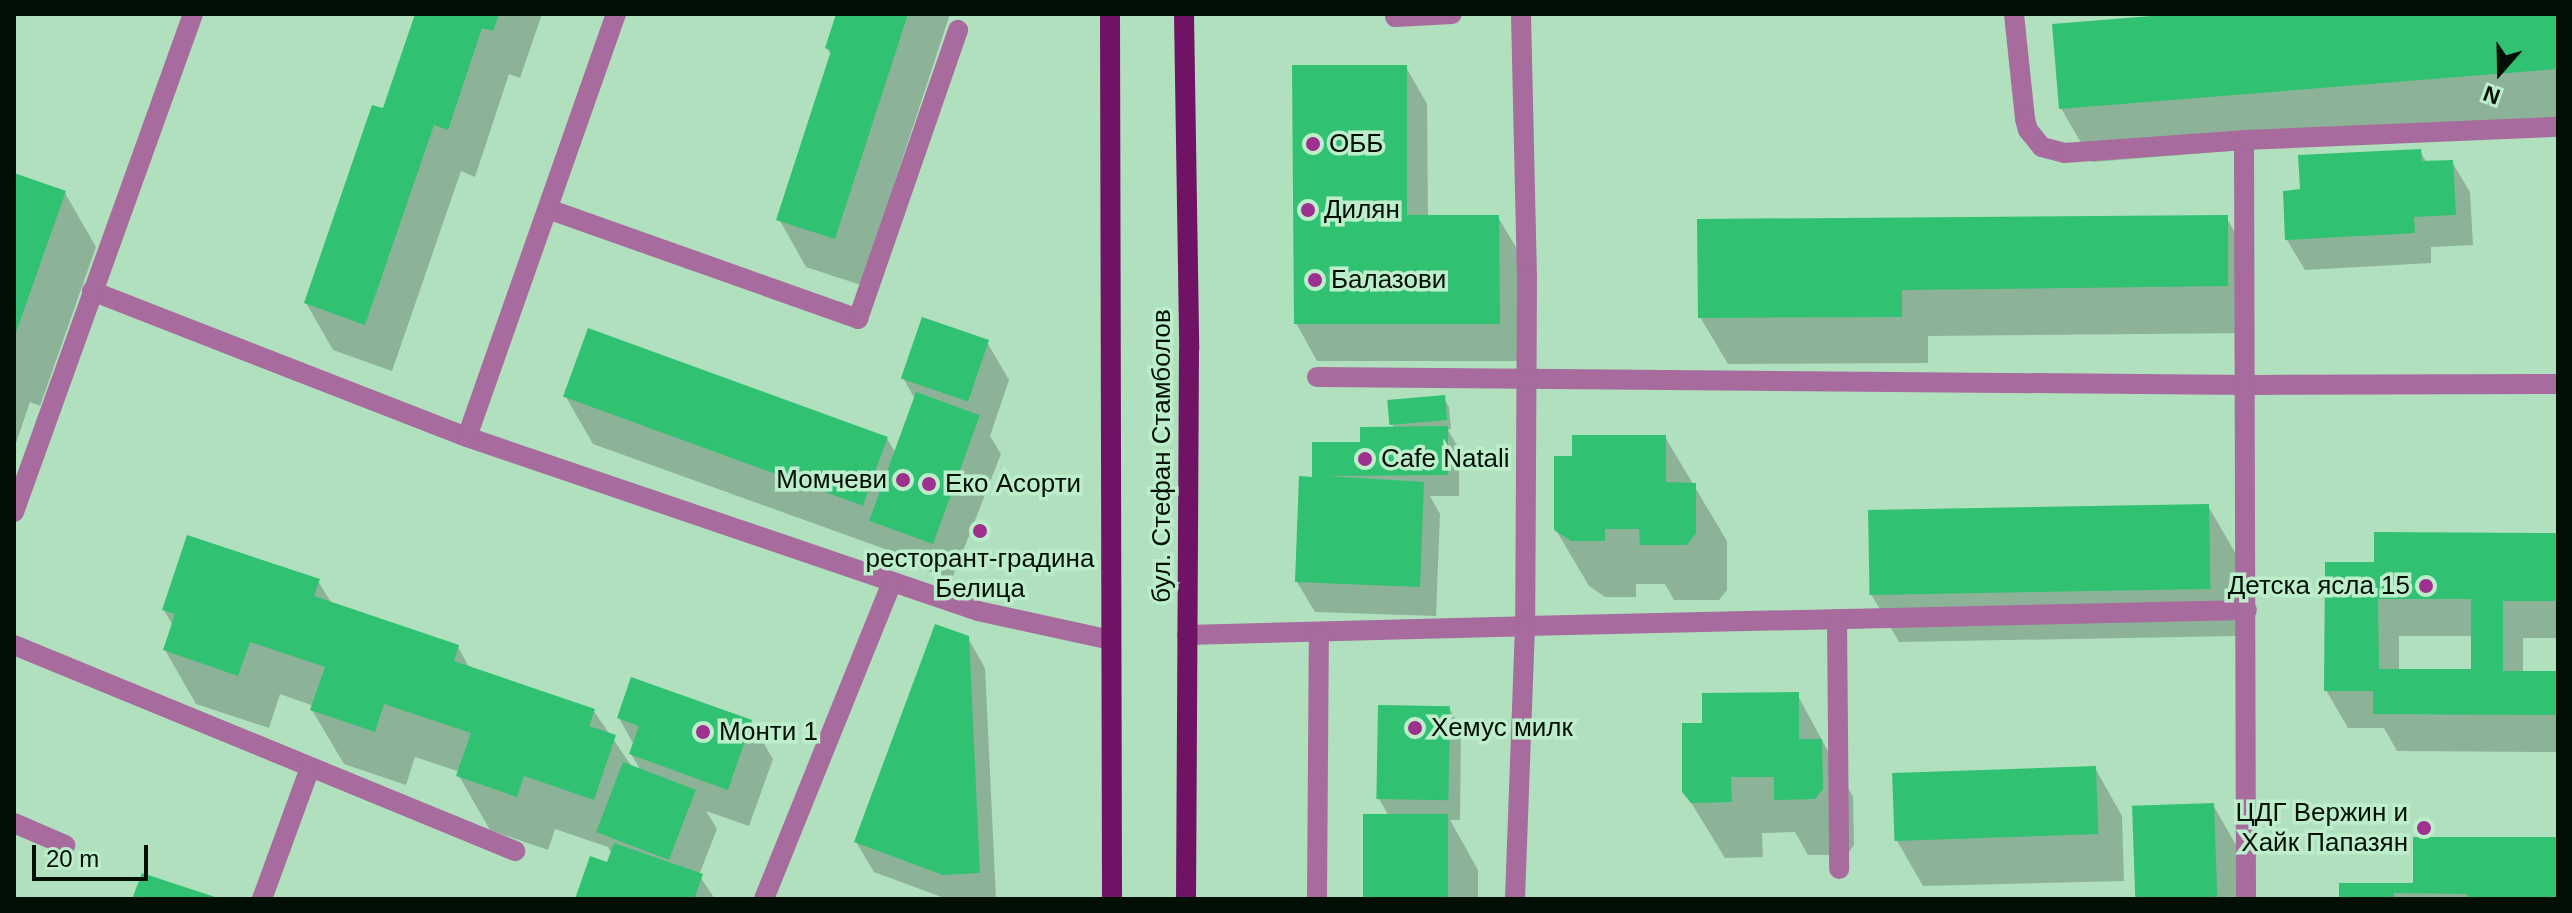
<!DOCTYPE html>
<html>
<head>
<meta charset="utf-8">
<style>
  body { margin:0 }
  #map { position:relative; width:2572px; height:913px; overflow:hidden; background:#b0e0be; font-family:Arial,sans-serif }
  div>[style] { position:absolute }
  .shadow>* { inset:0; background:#0003 }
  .building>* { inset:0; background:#30c172; transform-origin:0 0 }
  .minor>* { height:20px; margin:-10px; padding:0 10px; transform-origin:10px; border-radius:10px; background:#a86b9d }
  .major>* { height:20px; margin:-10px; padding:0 10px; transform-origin:10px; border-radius:10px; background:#701364 }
  .dots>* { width:22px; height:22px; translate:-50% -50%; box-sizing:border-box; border:4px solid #bdeecb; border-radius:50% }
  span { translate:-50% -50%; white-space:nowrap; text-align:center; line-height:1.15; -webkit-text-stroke:7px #bdeecb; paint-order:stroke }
  .poi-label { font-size:26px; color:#010f05 }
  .left { translate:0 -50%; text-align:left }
  .right { translate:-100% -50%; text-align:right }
  .street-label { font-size:26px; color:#010f05 }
  .frame { position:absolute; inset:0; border:16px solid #010f05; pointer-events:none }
  .north { position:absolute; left:2460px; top:32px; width:80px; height:80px; -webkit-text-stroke:6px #bdeecb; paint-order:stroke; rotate:200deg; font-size:22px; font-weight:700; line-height:32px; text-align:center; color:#010f05 }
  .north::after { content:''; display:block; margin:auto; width:28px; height:36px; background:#010f05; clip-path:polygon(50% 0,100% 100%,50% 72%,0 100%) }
  .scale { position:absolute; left:32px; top:845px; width:116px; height:36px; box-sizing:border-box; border:4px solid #010f05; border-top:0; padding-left:10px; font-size:24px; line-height:28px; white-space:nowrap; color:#010f05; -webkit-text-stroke:6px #bdeecb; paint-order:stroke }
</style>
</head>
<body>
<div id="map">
  <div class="shadow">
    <i style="clip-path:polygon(417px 14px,542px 14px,520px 78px,509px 74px,475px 177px,461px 171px,392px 371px,333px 350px,306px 303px,384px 111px)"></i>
    <i style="clip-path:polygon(838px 14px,950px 14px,861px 285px,806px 267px,779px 219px,832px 57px,827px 48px)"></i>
    <i style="clip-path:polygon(2201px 14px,2558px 14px,2558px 125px,2092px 162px,2061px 108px)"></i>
    <i style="clip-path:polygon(1406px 67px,1427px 104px,1428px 217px,1498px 217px,1520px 254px,1520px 361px,1317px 361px,1296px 323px)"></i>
    <i style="clip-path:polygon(2420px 151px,2427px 163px,2452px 162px,2470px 192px,2473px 245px,2431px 247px,2431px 263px,2305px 270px,2287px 240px,2285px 192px,2302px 191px)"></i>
    <i style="clip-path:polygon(14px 175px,65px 193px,96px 247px,40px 406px,30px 402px,14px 449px)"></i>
    <i style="clip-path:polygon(2226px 217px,2254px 265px,2254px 333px,1928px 336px,1928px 363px,1728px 364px,1700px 317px)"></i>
    <i style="clip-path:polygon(987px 342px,1009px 380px,990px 436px,1001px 454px,952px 579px,890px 558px,885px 549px,593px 444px,566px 397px,886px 437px,895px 452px,915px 399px,903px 378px)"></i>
    <i style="clip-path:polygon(1443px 397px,1449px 407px,1451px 429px,1448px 430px,1459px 449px,1459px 496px,1430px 496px,1440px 514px,1436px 616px,1315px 612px,1297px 582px,1314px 479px,1362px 444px,1395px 429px,1391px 422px)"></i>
    <i style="clip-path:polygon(1665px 437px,1727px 541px,1727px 590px,1719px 600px,1674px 600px,1665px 584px,1636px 584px,1636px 597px,1605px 597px,1589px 586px,1556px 530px,1574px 458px)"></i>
    <i style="clip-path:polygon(2208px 506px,2236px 554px,2237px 636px,1899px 642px,1871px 594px)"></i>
    <i style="clip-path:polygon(evenodd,2558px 535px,2558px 638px,2523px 638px,2523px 673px,2558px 673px,2558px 752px,2397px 751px,2384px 728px,2348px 728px,2326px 690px,2376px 564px,2558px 535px,2399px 636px,2473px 636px,2473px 671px,2399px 671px,2399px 636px)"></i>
    <i style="clip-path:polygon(318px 581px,332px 604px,458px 647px,470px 669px,593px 710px,633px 768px,641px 771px,631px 754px,634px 745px,619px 718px,751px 722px,773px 759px,749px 826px,706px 811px,717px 829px,699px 875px,715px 899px,577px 899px,608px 865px,612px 854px,608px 847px,555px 829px,548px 850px,490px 830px,459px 776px,460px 772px,415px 757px,406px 785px,344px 764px,312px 710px,314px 706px,280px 694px,269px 728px,196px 704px,165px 650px,173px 626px,164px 610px)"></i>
    <i style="clip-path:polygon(968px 638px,985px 668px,996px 899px,947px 899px,874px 872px,856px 842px)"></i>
    <i style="clip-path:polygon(1797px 694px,1853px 797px,1854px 845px,1847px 855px,1808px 855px,1795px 832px,1762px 833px,1763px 857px,1725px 858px,1684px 791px,1704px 725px)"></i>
    <i style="clip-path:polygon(1449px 708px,1461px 729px,1460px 820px,1450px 820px,1478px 870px,1478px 899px,1364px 899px,1389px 816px,1379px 799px)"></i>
    <i style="clip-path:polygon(2095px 768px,2122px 816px,2124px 881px,1923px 886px,1896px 839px)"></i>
    <i style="clip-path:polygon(2213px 805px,2240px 852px,2241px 899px,2136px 899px)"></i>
    <i style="clip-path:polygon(2558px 839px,2558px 899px,2341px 899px,2415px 885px)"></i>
  </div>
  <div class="building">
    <i style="clip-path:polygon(415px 14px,499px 14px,493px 31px,482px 28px,448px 130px,434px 125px,365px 325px,304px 303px,372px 105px,383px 108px)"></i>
    <i style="clip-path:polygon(836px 14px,908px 14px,835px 239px,776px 220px,831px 51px,825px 48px)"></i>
    <i style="clip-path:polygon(2176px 14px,2558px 14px,2558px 69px,2059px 109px,2052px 24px)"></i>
    <i style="clip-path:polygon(1292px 65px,1407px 65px,1407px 215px,1499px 215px,1500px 324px,1294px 324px)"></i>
    <i style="clip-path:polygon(2421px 149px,2422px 161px,2453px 160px,2456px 215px,2414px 217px,2415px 233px,2285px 240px,2283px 191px,2300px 189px,2298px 155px)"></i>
    <i style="clip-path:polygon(14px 173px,66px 191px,14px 338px)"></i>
    <i style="clip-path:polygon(2228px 215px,2228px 286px,1902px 290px,1902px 317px,1698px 318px,1697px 219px)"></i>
    <i style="left:922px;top:317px;width:71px;height:65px;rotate:19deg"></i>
    <i style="left:588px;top:328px;width:319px;height:73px;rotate:20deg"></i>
    <i style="left:916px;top:392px;width:68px;height:137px;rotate:20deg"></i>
    <i style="left:1445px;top:395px;width:25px;height:58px;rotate:85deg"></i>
    <i style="clip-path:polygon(1448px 426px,1448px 475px,1326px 476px,1424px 482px,1420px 587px,1295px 582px,1299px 476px,1312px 477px,1312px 442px,1360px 442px,1360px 427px)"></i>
    <i style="clip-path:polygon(1572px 435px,1666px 435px,1666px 482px,1696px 483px,1696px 533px,1687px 545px,1640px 545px,1639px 529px,1605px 529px,1605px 541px,1571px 541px,1554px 530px,1554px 456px,1572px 456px)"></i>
    <i style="left:2209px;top:504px;width:85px;height:341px;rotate:89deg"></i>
    <i style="clip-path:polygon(evenodd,2374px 532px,2558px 533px,2558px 601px,2503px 601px,2503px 671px,2558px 671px,2558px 715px,2373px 714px,2373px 691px,2324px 691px,2325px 562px,2374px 562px,2374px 532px,2378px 599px,2471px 599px,2471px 669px,2379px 669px,2378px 599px)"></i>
    <i style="clip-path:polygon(187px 535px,320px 579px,314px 596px,459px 645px,454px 661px,595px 709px,589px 726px,616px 735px,594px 800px,524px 776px,517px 797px,456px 776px,471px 733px,384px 704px,375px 732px,310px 710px,325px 667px,250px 642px,238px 676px,163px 650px,175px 614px,162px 610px)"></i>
    <i style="clip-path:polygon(935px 624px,969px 636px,980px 873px,943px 875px,854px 842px)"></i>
    <i style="clip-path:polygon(631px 677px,752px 720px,728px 790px,629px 754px,639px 726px,617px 718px)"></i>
    <i style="clip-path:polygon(1799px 692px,1799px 739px,1822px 739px,1823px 789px,1815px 799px,1774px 800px,1774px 777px,1731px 777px,1732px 802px,1691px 803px,1682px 792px,1682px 723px,1702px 723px,1702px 693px)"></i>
    <i style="left:1378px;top:705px;width:72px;height:94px;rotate:1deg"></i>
    <i style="left:623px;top:762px;width:78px;height:75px;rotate:21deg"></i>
    <i style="left:2096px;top:766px;width:68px;height:204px;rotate:88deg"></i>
    <i style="left:2214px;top:803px;width:96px;height:82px;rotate:88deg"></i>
    <i style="left:1363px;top:814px;width:85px;height:85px"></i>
    <i style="clip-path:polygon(2413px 837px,2558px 837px,2558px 899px,2467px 899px,2467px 894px,2394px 893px,2394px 899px,2339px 899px,2339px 883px,2413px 883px)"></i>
    <i style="clip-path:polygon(614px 843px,703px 874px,694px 899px,575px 899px,590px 856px,607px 862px)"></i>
    <i style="clip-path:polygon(142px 873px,218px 898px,218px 899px,132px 899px)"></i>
  </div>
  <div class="minor">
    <i style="left:1521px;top:14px;width:262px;rotate:88.7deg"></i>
    <i style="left:1527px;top:276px;width:350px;rotate:90.3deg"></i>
    <i style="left:1525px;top:626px;width:722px;rotate:-1.27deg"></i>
    <i style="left:2014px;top:14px;width:106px;rotate:84deg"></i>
    <i style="left:2025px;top:119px;width:11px;rotate:75deg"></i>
    <i style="left:2028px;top:130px;width:22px;rotate:51deg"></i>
    <i style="left:2042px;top:147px;width:23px;rotate:15deg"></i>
    <i style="left:2064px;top:153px;width:180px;rotate:-4.1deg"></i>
    <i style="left:1395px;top:17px;width:57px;rotate:-3deg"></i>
    <i style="left:548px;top:209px;width:329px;rotate:19.5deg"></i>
    <i style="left:858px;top:319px;width:306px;rotate:-70.9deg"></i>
    <i style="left:92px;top:291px;width:402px;rotate:21.3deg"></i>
    <i style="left:467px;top:437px;width:540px;rotate:18.8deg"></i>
    <i style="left:978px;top:611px;width:136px;rotate:12.3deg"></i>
    <i style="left:1317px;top:377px;width:931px;rotate:0.49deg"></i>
    <i style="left:2248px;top:385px;width:310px;rotate:-0.2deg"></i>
    <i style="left:467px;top:437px;width:448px;rotate:-70.6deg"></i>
    <i style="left:14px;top:512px;width:529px;rotate:-70.23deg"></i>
    <i style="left:1837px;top:619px;width:250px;rotate:89.5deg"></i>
    <i style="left:1187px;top:635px;width:338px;rotate:-1.5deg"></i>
    <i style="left:1525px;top:626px;width:273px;rotate:92.1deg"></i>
    <i style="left:14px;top:645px;width:542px;rotate:22.35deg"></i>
    <i style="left:14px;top:823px;width:56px;rotate:23.3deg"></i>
    <i style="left:262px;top:899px;width:140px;rotate:-69.9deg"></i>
    <i style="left:764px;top:899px;width:342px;rotate:-68deg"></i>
    <i style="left:1317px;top:899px;width:266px;rotate:-89.6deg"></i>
    <i style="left:2246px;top:899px;width:759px;rotate:-90.15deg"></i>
    <i style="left:2244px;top:140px;width:314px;rotate:-2.4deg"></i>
  </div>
  <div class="major">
    <i style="left:1110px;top:14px;width:885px;rotate:89.87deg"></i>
    <i style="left:1184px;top:14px;width:335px;rotate:89.1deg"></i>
    <i style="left:1189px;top:349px;width:550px;rotate:90.31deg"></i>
  </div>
  <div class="dots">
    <i style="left:1313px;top:144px;background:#9e308f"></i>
    <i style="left:1308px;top:210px;background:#9e308f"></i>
    <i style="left:1315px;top:280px;background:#9e308f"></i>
    <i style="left:1365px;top:459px;background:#9e308f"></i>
    <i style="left:903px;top:480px;background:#9e308f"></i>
    <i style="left:929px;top:484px;background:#9e308f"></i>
    <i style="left:980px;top:531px;background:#9e308f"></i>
    <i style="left:2426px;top:586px;background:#9e308f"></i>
    <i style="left:1415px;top:728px;background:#9e308f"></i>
    <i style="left:703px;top:732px;background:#9e308f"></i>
    <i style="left:2424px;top:828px;background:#9e308f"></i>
  </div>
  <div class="poi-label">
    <span class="left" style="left:1329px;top:144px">ОББ</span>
    <span class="left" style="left:1324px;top:210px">Дилян</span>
    <span class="left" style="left:1331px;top:280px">Балазови</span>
    <span class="left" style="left:1381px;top:459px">Cafe Natali</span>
    <span class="right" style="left:887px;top:480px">Момчеви</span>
    <span class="left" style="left:945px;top:484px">Еко Асорти</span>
    <span style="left:980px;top:574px">ресторант-градина<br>Белица</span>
    <span class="right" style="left:2410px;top:586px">Детска ясла 15</span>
    <span class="left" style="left:1431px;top:728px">Хемус милк</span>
    <span class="left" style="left:719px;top:732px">Монти 1</span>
    <span class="right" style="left:2408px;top:828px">ЦДГ Вержин и<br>Хайк Папазян</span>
  </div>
  <div class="street-label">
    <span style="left:1162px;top:456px;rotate:-90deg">бул. Стефан Стамболов</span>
  </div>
  <div class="frame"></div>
  <div class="north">N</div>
  <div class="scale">20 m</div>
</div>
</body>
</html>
